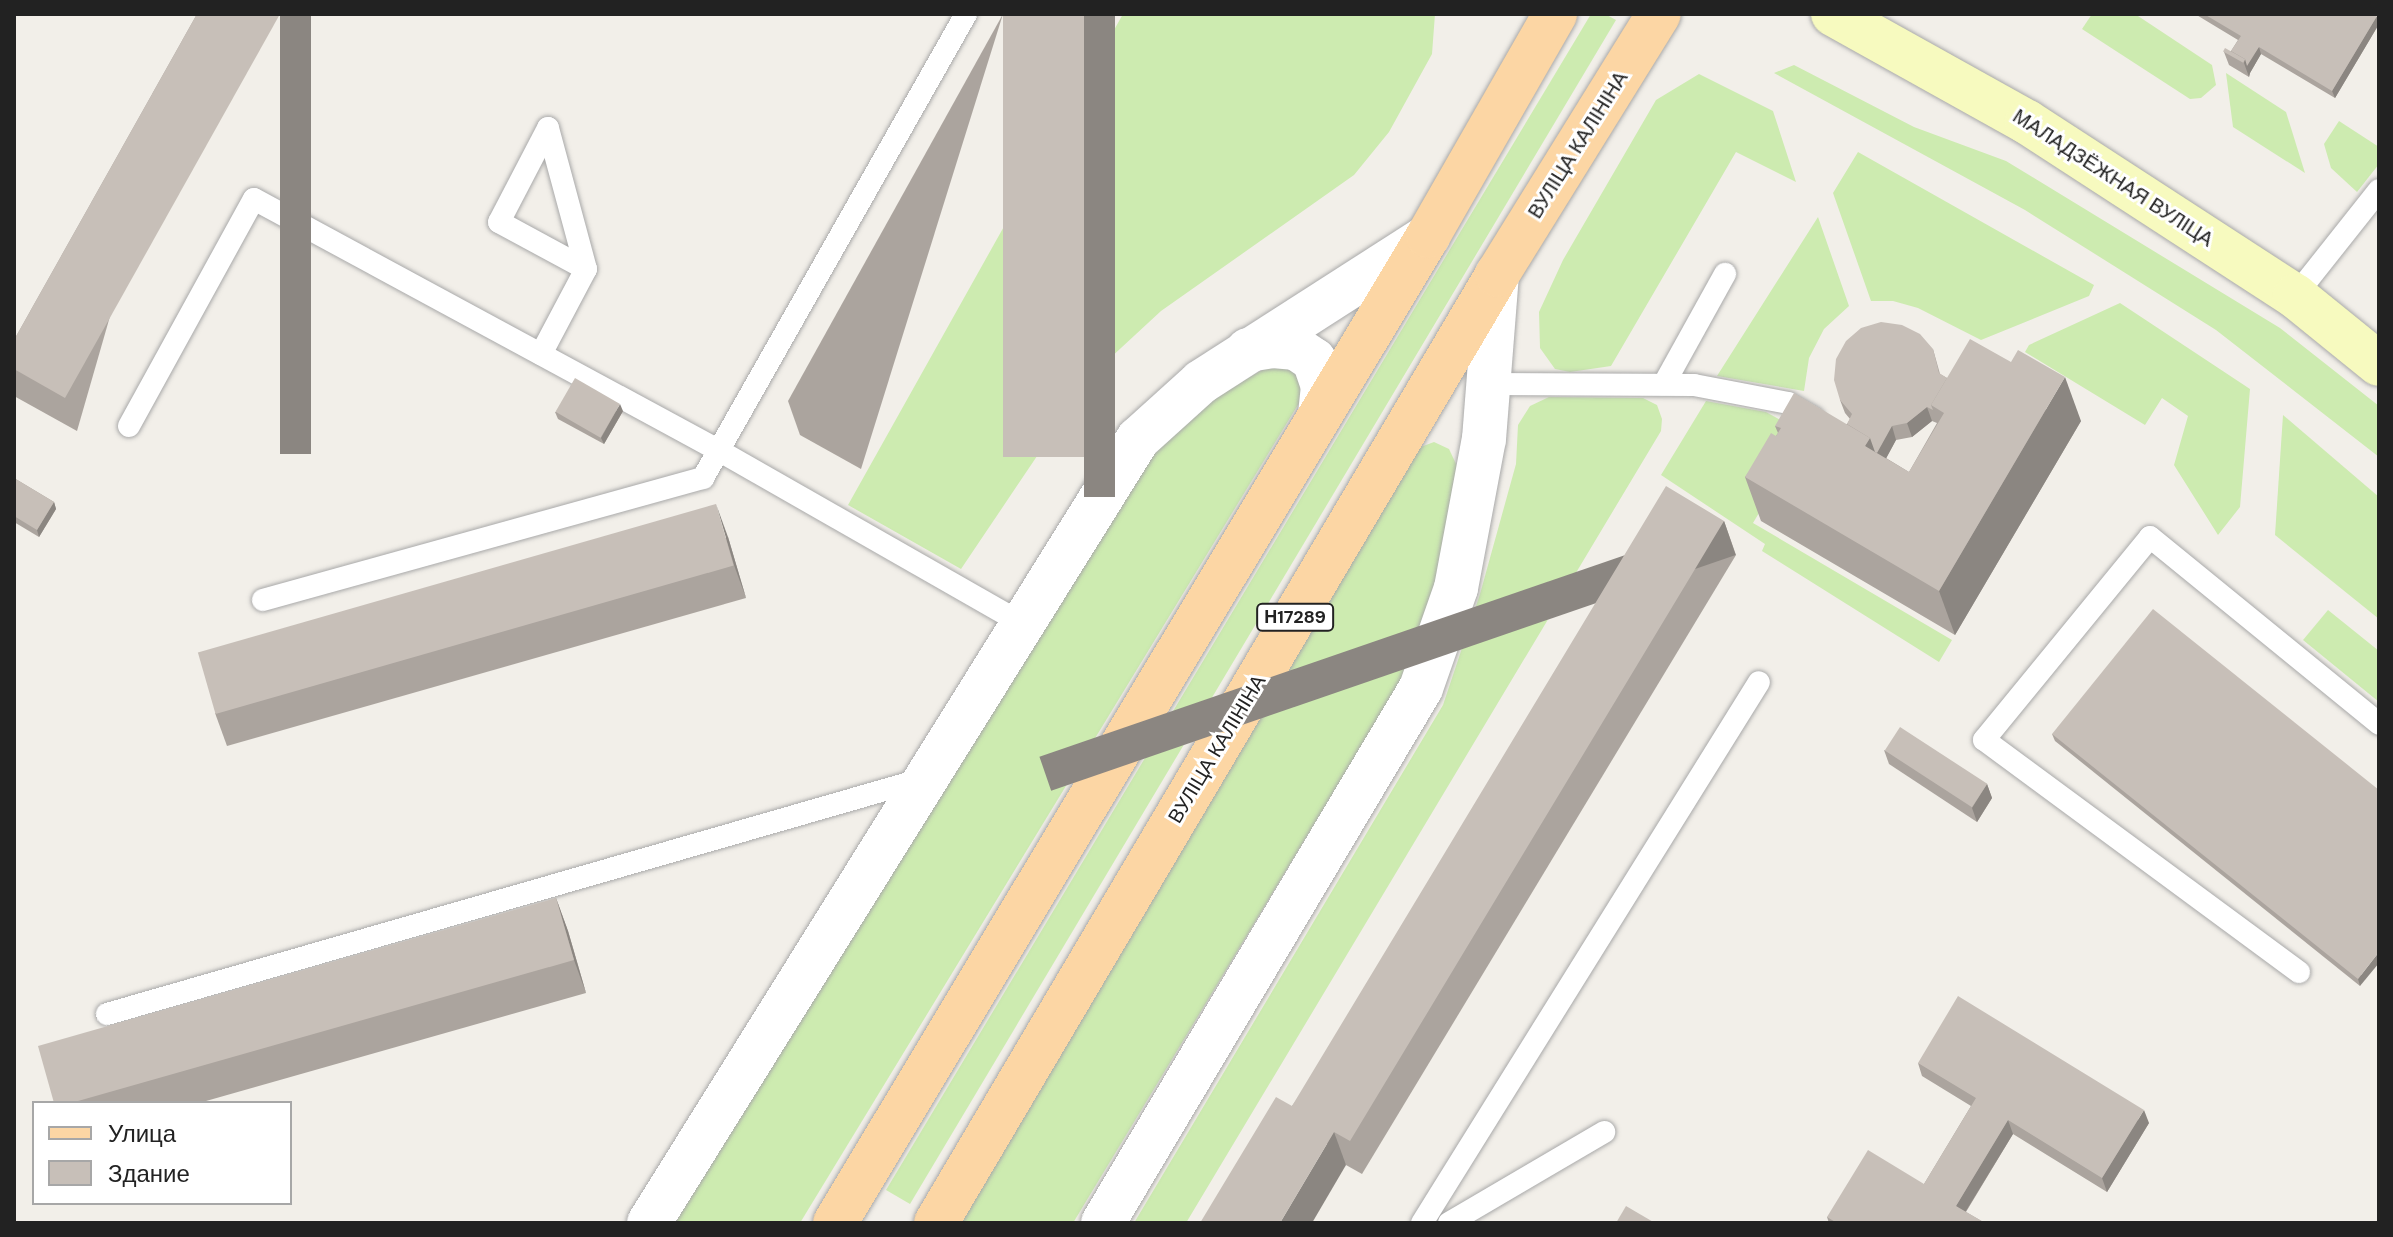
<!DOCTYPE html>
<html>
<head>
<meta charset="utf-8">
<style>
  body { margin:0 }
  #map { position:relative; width:2393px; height:1237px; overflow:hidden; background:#f2efe9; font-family:"DM Sans",sans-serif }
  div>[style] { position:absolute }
  .grass>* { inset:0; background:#cdebb0 }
  .roads { filter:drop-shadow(0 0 2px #a9a9a9) drop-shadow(0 0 2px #a9a9a9) }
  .service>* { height:22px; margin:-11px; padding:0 11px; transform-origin:11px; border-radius:11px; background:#fff }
  .tertiary>* { height:44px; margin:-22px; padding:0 22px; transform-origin:22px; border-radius:22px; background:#fff }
  .secondary>* { height:44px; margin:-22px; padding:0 22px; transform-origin:22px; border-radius:22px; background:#f7fabf }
  .primary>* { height:44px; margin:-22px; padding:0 22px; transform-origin:22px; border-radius:22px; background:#fcd6a4 }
  .wall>* { inset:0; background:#aba49e }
  .shaded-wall>* { inset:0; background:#8b8681; transform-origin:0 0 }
  .building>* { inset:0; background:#c7bfb8; transform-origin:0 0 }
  span { translate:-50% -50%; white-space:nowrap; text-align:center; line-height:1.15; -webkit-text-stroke:6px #fff; paint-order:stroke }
  .shield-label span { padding:2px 6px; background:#fff; border:2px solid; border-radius:6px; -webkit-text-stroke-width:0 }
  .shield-label { font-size:18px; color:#222; font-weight:700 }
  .street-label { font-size:20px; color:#222 }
  .frame { position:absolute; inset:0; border:16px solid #222; pointer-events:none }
  .legend { position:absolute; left:32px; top:1101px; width:260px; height:104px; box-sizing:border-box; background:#fff; border:2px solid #a7a7a7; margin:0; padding:10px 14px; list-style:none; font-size:24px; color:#222 }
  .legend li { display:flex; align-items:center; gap:16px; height:40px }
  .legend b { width:40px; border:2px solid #a7a7a7 }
</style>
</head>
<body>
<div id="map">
  <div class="grass">
    <i style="clip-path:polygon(1123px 14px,1435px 14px,1432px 54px,1389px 132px,1354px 175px,1161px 311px,1108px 360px,1060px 422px,961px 569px,848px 505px)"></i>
    <i style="clip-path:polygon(1591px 14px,1605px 14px,1616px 20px,910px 1204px,886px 1190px)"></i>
    <i style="clip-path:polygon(2092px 14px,2135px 14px,2212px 65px,2216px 85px,2201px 98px,2190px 99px,2082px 29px)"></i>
    <i style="clip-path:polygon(1794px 65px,1914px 127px,2006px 161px,2280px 328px,2379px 406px,2379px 457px,2216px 330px,2025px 210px,1774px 73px)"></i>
    <i style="clip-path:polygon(2226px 73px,2286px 112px,2305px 173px,2233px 127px)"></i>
    <i style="clip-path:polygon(1699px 74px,1773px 111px,1796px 182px,1736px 152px,1611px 366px,1570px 372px,1555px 369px,1540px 348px,1539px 312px,1563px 260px,1656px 100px)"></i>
    <i style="clip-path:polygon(2339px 121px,2379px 147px,2379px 164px,2357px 192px,2331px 168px,2324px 144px)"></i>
    <i style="clip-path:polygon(1858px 152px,2094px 285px,2089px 296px,1981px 340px,1918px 308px,1893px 301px,1871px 301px,1833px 193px)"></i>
    <i style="clip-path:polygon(1818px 217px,1849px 306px,1824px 329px,1809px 358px,1804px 391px,1717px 376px)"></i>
    <i style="clip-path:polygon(2120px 303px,2250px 389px,2240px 507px,2218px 535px,2174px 465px,2188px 416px,2162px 398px,2145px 425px,2025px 352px,2029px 345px)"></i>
    <i style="clip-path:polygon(1289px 363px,1307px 390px,800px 1223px,675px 1223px,1155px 449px,1211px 399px,1273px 364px)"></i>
    <i style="clip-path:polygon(1549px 397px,1643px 398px,1657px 405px,1662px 419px,1661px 431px,1186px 1223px,1134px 1223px,1443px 705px,1480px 594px,1516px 464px,1518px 425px,1530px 406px)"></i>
    <i style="clip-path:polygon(1706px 401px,1766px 412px,1806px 434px,1753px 523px,1952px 640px,1939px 662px,1762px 551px,1765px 544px,1661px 475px)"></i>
    <i style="clip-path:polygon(2283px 415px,2379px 497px,2379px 619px,2275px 535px)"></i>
    <i style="clip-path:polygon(1434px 442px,1449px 449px,1457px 466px,1438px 585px,1402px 679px,1073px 1223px,954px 1223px,1418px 448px)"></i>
    <i style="clip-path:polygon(2328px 610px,2379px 651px,2379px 702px,2303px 640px)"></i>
  </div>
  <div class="roads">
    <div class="service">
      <i style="left:2295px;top:296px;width:135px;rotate:-51.6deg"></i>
      <i style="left:541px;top:354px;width:96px;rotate:-62.1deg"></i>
      <i style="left:586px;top:269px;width:146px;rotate:-105.1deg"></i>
      <i style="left:548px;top:128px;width:106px;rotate:117.5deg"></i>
      <i style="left:499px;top:222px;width:99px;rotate:28.4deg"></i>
      <i style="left:1489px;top:384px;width:205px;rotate:0.3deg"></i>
      <i style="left:1694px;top:385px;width:96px;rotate:10.8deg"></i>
      <i style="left:1788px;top:403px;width:30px;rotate:30deg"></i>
      <i style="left:1664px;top:384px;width:126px;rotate:-61deg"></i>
      <i style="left:129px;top:426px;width:259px;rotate:-61.2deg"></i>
      <i style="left:254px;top:199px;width:528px;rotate:28.41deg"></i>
      <i style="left:718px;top:450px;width:349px;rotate:29.7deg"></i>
      <i style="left:263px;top:600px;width:457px;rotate:-15.5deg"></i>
      <i style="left:703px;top:478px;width:533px;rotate:-60.45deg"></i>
      <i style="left:2299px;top:972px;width:391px;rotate:-143.6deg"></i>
      <i style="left:1984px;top:740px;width:262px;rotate:-50.7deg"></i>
      <i style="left:2150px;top:537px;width:296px;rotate:39.2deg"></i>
      <i style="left:107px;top:1014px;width:849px;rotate:-16.07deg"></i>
      <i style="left:1422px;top:1223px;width:637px;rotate:-58.08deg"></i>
      <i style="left:1449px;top:1223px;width:180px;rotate:-30.4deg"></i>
    </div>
    <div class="tertiary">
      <i style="left:1248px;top:350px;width:25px;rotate:-9deg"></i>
      <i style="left:1273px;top:346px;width:23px;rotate:5deg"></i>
      <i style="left:1296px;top:348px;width:22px;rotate:34deg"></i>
      <i style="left:1314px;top:360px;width:28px;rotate:71deg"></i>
      <i style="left:1323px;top:386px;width:29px;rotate:96deg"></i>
      <i style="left:649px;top:1223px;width:924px;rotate:-58.05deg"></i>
      <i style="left:1138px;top:439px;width:85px;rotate:-42.1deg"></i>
      <i style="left:1201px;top:382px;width:270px;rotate:-32.7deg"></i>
      <i style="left:1103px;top:1223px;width:622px;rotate:-59.27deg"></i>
      <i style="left:1421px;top:688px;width:106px;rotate:-70.7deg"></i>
      <i style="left:1456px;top:588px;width:152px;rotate:-79.4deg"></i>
      <i style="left:1484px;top:439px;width:165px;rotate:-85.5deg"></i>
    </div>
    <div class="secondary">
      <i style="left:1833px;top:14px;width:222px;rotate:29.1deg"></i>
      <i style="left:2027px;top:122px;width:320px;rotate:33deg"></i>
      <i style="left:2295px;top:296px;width:108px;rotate:39deg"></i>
    </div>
    <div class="primary">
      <i style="left:835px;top:1223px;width:1151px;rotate:-59deg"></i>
      <i style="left:1428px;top:236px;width:256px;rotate:-60.2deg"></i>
      <i style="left:936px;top:1223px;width:1102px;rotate:-59.38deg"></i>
      <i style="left:1497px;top:275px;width:307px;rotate:-58.2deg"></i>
    </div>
  </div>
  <div class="wall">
    <i style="clip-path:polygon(197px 14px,77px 431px,14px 396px,14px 340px)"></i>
    <i style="clip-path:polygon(1003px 14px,861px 469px,800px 435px,788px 401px)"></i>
    <i style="clip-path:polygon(2195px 14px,2374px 14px,2379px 21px,2379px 24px,2335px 98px,2261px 54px,2250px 73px,2249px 77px,2229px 65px,2224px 52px,2231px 51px,2238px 40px)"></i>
    <i style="clip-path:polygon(evenodd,1933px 349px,1940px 374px,1947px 378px,2081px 421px,1955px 635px,1761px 521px,1745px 477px,1776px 436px,1778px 433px,1775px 426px,1847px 424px,1850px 419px,1845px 413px,1840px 400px,1933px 349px,1932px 421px,1937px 423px,1909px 472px,1886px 458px,1896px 440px,1912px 437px,1932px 421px)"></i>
    <i style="clip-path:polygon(623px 411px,604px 444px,558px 419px,555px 412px)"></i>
    <i style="clip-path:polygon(14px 478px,54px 502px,56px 509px,39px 537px,14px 522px)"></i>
    <i style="clip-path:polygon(1724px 521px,1736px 555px,1362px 1174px,1346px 1165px,1292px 1106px)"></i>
    <i style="clip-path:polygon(728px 537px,746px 598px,227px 746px,215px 713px)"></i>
    <i style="clip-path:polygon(2052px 734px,2379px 790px,2360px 986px,2055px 741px)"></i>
    <i style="clip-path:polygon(1884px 750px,1987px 784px,1992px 798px,1977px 822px,1889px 764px)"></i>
    <i style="clip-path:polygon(556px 898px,568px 931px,586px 993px,199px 1103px,54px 1103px)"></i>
    <i style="clip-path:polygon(1918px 1063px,2149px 1123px,2107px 1192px,2013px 1134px,1966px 1212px,1985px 1223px,1829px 1223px,1827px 1217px,1924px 1184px,1971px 1106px,1922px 1076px)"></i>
  </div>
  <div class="shaded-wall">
    <i style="left:280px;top:14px;width:31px;height:440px"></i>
    <i style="left:1084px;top:14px;width:31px;height:483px"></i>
    <i style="clip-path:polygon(2377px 16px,2379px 24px,2335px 98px,2332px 91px)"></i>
    <i style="clip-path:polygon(2259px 47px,2261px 54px,2250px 73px,2249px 77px,2244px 63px,2245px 59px)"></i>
    <i style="clip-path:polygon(2065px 377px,2081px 421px,1955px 635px,1939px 591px)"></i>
    <i style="clip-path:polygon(620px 404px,623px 411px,604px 444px,601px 438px)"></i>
    <i style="clip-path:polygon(1927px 407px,1932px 421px,1912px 437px,1907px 423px)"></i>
    <i style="clip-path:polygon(1892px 426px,1896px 440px,1881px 468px,1865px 446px,1870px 438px)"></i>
    <i style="clip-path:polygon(54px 502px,56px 509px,39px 537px,37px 530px)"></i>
    <i style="clip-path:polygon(716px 504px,728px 537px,746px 598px,734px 565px)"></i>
    <i style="left:1724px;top:521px;width:36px;height:724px;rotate:71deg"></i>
    <i style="clip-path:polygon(1987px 784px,1992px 798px,1977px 822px,1972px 808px)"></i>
    <i style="clip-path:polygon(556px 898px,568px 931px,586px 993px,574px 960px)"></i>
    <i style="clip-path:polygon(2379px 952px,2379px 963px,2360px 986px,2358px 979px)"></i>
    <i style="clip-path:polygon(2144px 1110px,2149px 1123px,2107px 1192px,2102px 1178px)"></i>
    <i style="clip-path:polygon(2008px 1120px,2013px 1134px,1961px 1219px,1956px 1206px)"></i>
    <i style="clip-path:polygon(1334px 1132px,1346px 1165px,1312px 1223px,1280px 1223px)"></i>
  </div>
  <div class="building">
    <i style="clip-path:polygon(197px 14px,280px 14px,65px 398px,14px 369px,14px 340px)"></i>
    <i style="left:1003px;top:14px;width:81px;height:443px"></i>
    <i style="clip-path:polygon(2204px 14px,2374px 14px,2377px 16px,2332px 91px,2259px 47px,2247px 66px,2245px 59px,2231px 51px,2241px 36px)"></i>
    <i style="left:2225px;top:48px;width:23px;height:4px;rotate:29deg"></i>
    <i style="clip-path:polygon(1881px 322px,1902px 325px,1920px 334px,1933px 349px,1939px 373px,1947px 378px,1931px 405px,1933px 410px,1927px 407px,1907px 423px,1892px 426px,1877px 453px,1875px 452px,1870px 438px,1847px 424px,1852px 414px,1840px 400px,1834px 380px,1836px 359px,1846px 341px,1861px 328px)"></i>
    <i style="clip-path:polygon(1970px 339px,2011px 362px,2018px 350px,2065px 377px,1939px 591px,1745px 477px,1771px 433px,1776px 436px,1781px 428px,1775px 426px,1794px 393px,1870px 438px,1865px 446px,1909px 472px,1944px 413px,1931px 405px)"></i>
    <i style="left:575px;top:378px;width:52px;height:39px;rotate:30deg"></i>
    <i style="clip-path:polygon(14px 478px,54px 502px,37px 530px,14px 516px)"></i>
    <i style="clip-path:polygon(1666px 486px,1724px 521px,1350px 1141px,1334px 1132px,1280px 1223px,1200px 1223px,1276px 1097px,1292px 1106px)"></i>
    <i style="left:716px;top:504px;width:64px;height:539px;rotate:74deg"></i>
    <i style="clip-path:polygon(2153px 609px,2379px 790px,2379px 952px,2358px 979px,2052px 734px)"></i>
    <i style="left:1900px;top:727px;width:104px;height:28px;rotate:33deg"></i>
    <i style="clip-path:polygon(556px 898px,574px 960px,71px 1103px,54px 1103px,38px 1046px)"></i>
    <i style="clip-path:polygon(1958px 996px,2144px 1110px,2102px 1178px,2008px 1120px,1956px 1206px,1985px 1223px,1837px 1223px,1827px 1217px,1868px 1150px,1924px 1184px,1976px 1098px,1918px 1063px)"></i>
    <i style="clip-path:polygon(1626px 1206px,1655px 1223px,1616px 1223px)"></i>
  </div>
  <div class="shield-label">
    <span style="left:1295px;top:617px">Н17289</span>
  </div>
  <div class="street-label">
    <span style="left:1578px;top:145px;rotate:-58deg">ВУЛІЦА КАЛІНІНА</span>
    <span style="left:2113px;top:178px;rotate:33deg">МАЛАДЗЁЖНАЯ ВУЛІЦА</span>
    <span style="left:1217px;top:749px;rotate:-59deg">ВУЛІЦА КАЛІНІНА</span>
  </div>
  <div class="frame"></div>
  <ul class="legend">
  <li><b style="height:10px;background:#fcd6a4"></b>Улица</li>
  <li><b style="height:22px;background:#c7bfb8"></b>Здание</li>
  </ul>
</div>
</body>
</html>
